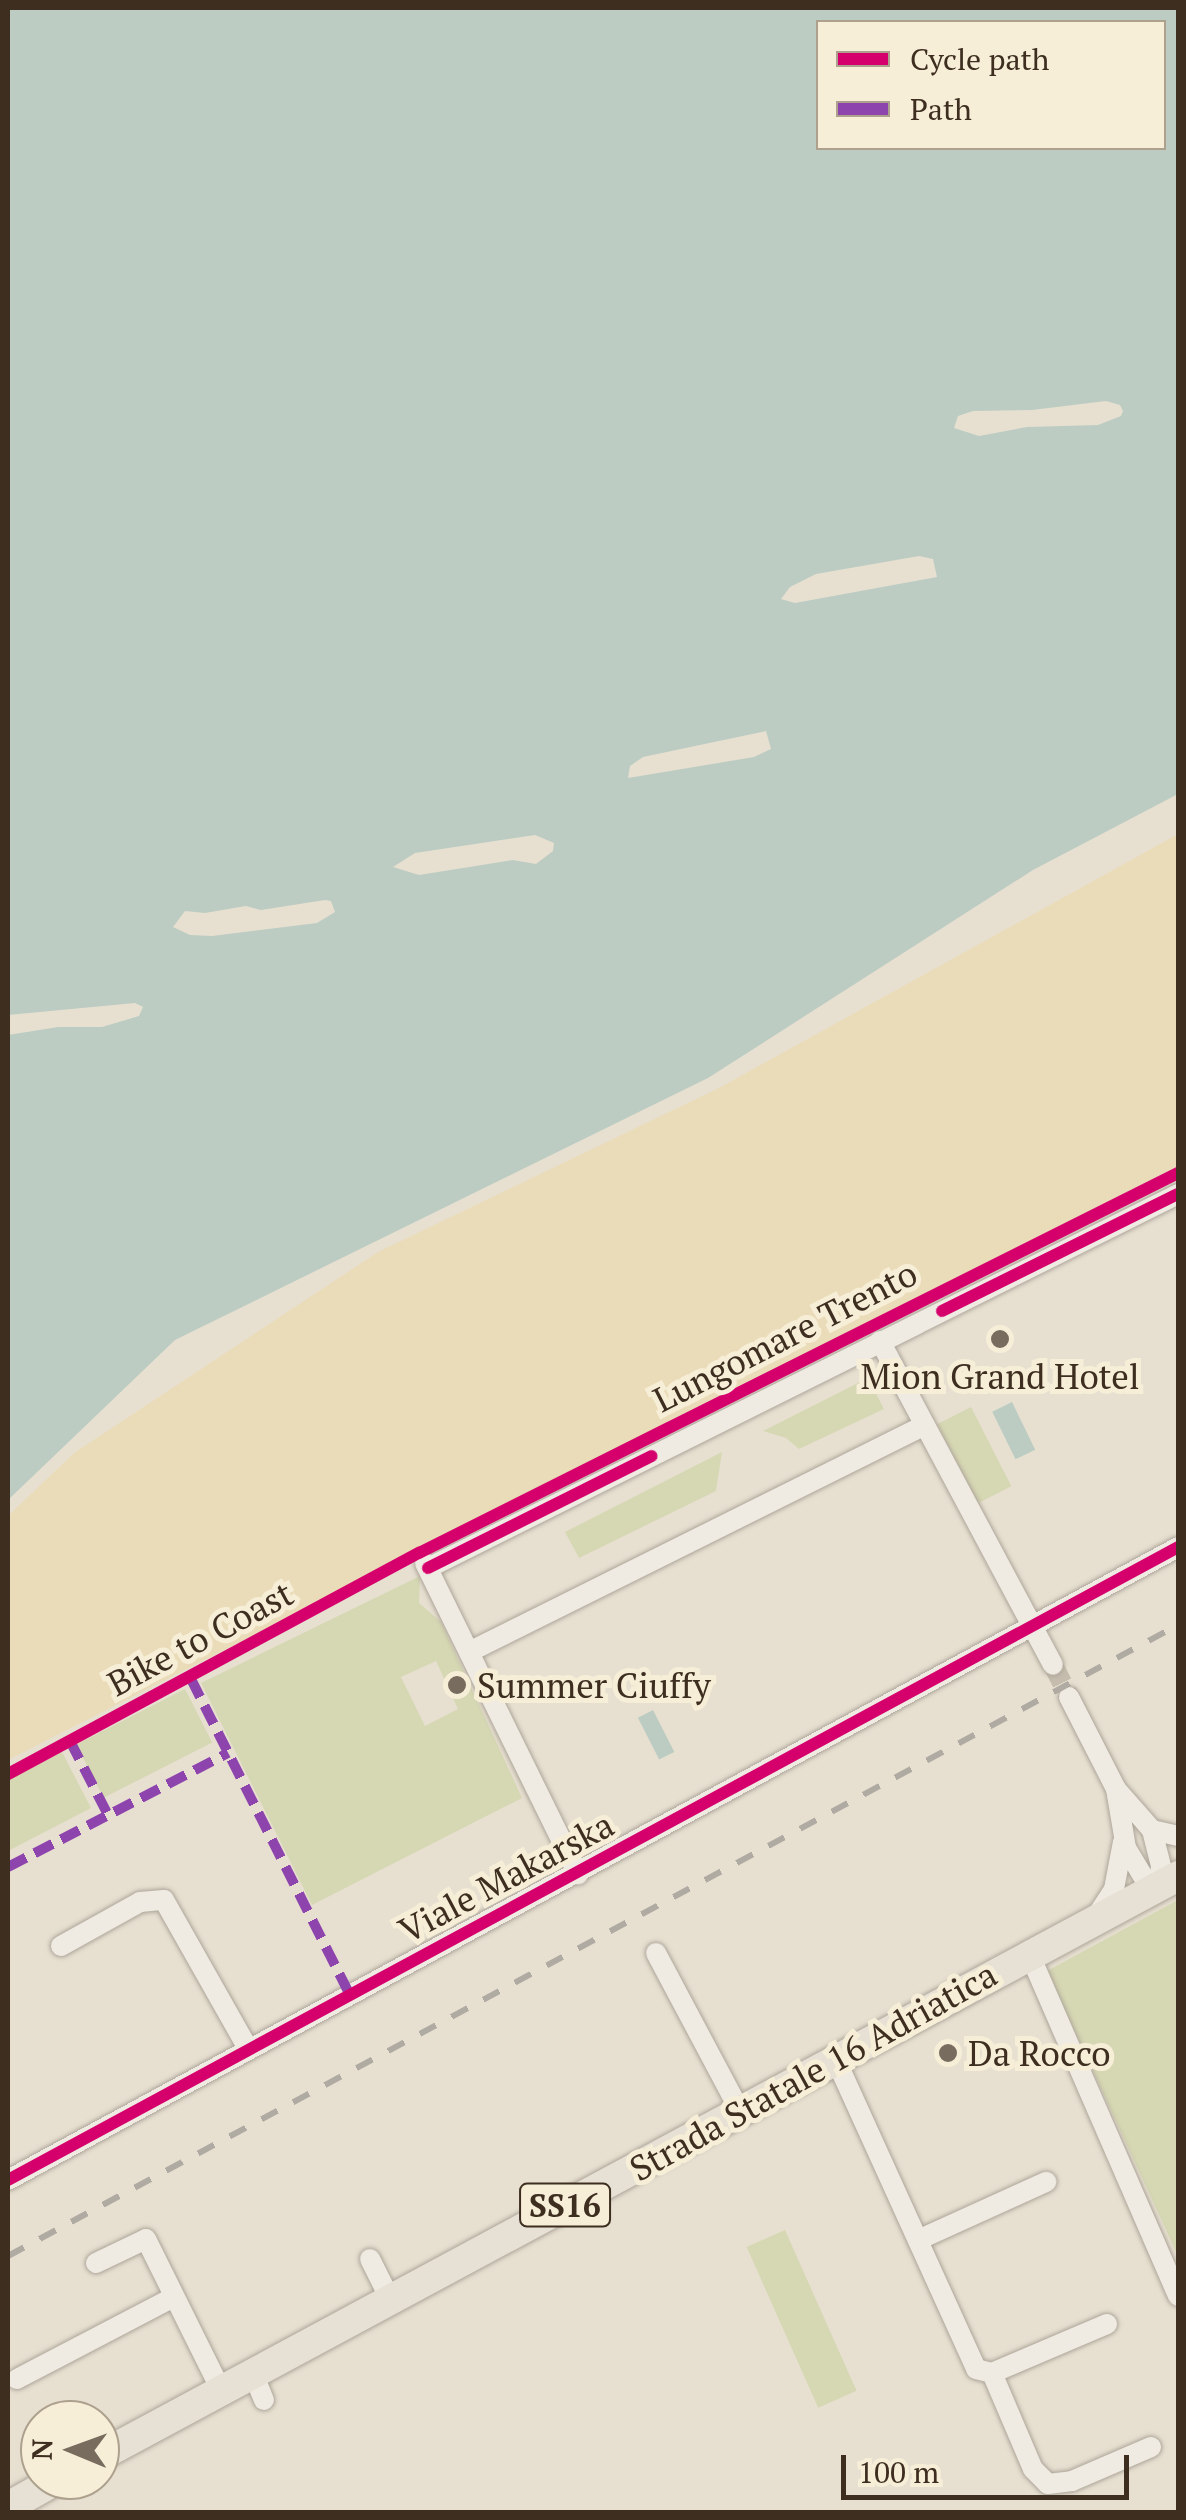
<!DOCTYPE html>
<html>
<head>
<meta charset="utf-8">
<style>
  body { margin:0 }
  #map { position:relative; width:1186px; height:2520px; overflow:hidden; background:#e7e0d1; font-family:"PT Serif",serif }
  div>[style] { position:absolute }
  .green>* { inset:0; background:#d6d7b3; transform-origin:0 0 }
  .sand>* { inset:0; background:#eadcb9 }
  .water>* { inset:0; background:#bcccc2; transform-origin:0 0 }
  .pier>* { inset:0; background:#e7e0d1 }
  .street-tunnel>* { height:20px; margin-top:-10px; transform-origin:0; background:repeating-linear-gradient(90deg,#c5bcae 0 20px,transparent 0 30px) }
  .roads { filter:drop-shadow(0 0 2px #ada599) drop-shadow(0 0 2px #ada599) }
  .street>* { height:20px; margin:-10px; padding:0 10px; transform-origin:10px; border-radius:10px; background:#efebe3 }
  .primary>* { height:30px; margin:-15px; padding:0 15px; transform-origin:15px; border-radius:15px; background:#e6e1d4 }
  .rail>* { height:6px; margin-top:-3px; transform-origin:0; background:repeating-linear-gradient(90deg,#afaaa2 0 18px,transparent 0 36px) }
  .quiet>* { height:10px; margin-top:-5px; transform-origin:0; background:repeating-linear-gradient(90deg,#8e44ad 0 20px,transparent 0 30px) }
  .cycleway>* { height:12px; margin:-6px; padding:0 6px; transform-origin:6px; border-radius:6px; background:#d6006c }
  .dots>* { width:28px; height:28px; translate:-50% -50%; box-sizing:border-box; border:5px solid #f7eed8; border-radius:50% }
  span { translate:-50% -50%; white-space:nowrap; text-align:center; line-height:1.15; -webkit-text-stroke:10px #f7eed8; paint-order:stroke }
  .shield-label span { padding:2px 8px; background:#f7eed8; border:2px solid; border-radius:8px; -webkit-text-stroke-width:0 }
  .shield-label { font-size:32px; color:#3d2e20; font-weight:700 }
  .street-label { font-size:35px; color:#3d2e20 }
  .poi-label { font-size:35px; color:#3d2e20 }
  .left { translate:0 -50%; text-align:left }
  .frame { position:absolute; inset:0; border:10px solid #3d2e20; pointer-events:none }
  .legend { position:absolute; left:816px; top:20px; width:350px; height:130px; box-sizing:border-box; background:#f7eed8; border:2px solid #ada18e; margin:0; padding:12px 18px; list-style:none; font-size:30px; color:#3d2e20 }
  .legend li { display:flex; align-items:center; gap:20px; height:50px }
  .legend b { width:50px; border:2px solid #ada18e }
  .north { position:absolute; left:20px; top:2400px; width:100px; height:100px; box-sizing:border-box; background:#f7eed8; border:2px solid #ada18e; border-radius:50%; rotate:271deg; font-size:28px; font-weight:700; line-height:40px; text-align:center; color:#3d2e20 }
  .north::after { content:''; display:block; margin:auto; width:35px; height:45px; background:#786c5e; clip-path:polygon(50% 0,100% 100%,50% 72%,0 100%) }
  .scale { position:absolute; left:841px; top:2455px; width:288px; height:45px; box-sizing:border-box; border:5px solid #3d2e20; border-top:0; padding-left:12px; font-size:30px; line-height:35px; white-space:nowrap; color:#3d2e20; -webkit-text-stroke:8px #f7eed8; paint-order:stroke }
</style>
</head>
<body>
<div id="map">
  <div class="green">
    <i style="clip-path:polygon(868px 1378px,884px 1409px,799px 1449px,786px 1438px,763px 1431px)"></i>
    <i style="left:971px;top:1407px;width:89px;height:38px;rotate:63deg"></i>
    <i style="clip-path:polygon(722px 1452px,716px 1491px,579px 1558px,565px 1532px)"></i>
    <i style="clip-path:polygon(evenodd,420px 1576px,419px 1603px,441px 1622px,522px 1798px,312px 1905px,201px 1683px,420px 1576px,436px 1661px,458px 1709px,425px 1726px,401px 1677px,436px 1661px)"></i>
    <i style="left:185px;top:1689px;width:60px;height:122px;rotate:63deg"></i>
    <i style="clip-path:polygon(62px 1752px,91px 1808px,8px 1851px,8px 1780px)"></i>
    <i style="clip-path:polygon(1178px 1900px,1178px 2256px,1047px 1971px)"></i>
    <i style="left:785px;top:2230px;width:176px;height:42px;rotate:66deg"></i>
  </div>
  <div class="sand">
    <i style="clip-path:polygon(1178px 834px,1178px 1166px,8px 1760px,8px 1516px,74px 1453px,378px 1252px,719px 1088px)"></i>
  </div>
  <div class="water">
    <i style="clip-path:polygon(evenodd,8px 8px,1178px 8px,1178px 794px,1033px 870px,708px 1078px,175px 1340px,8px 1500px,8px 8px,818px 22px,1164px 22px,1164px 148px,818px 148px,818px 22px)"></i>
    <i style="left:1012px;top:1402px;width:53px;height:22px;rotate:64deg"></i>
    <i style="left:653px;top:1710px;width:47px;height:17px;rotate:63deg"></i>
  </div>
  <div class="pier">
    <i style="clip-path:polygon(1106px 401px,1120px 405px,1123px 411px,1121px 416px,1098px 425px,1027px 427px,979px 436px,954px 428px,958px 416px,973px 411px,1032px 410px)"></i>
    <i style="clip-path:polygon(919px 556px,933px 559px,937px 577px,795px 603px,781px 599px,790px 587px,816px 574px)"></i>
    <i style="clip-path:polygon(766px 731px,771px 749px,754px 757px,628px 778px,630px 766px,643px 757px)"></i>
    <i style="clip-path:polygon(535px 835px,554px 843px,553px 851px,536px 864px,513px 860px,419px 875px,393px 867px,415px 853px)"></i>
    <i style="clip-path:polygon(325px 900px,331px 901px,335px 912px,317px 923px,212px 936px,190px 935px,173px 927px,185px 911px,205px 913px,246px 906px,261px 910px)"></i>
    <i style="clip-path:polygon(135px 1003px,143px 1007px,139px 1016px,102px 1027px,58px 1027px,8px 1035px,8px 1015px)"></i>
  </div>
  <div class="street-tunnel">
    <i style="left:1053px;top:1665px;width:36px;rotate:63deg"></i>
  </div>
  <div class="roads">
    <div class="street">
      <i style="left:880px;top:1341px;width:367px;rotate:61.9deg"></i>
      <i style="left:425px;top:1563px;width:347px;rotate:63.8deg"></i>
      <i style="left:428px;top:1568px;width:838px;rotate:-26.5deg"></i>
      <i style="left:469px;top:1652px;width:509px;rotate:-26.46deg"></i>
      <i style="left:1069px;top:1697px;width:103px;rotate:62.9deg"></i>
      <i style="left:1116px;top:1789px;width:55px;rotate:48.7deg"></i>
      <i style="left:1152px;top:1830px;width:38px;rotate:76deg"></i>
      <i style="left:1161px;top:1867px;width:21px;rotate:98deg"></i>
      <i style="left:1158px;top:1888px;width:17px;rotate:-144deg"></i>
      <i style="left:1144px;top:1878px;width:35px;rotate:-121deg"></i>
      <i style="left:1126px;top:1848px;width:60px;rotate:-99.6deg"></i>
      <i style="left:1152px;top:1830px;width:27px;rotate:13deg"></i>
      <i style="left:1096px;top:1917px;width:33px;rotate:-57deg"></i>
      <i style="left:1114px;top:1889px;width:48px;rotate:-79.2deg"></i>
      <i style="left:61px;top:1946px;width:90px;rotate:-29.1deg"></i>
      <i style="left:140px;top:1902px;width:24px;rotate:-5deg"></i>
      <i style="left:164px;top:1900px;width:172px;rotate:60.5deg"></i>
      <i style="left:656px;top:1953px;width:179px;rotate:62deg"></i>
      <i style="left:1029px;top:1953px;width:374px;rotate:66.5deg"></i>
      <i style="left:836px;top:2060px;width:339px;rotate:65.6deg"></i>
      <i style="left:976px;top:2369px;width:16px;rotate:14deg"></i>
      <i style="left:992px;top:2373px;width:125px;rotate:-23.1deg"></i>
      <i style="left:8px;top:2180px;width:1330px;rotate:-28.41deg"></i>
      <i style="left:918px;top:2240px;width:141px;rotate:-24.4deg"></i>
      <i style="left:370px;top:2259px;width:47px;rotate:63.4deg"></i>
      <i style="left:96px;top:2263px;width:55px;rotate:-25.6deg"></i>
      <i style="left:146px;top:2239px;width:169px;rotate:63.6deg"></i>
      <i style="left:253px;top:2373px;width:29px;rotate:68deg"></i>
      <i style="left:992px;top:2373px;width:104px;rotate:66.9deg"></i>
      <i style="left:1033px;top:2469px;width:21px;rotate:45deg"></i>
      <i style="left:1048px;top:2484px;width:24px;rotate:-7deg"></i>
      <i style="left:1072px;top:2481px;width:86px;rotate:-23.3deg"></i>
      <i style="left:17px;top:2379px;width:177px;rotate:-27.6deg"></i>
    </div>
    <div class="primary">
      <i style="left:100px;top:2456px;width:1224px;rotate:-28.28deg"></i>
      <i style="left:8px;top:2507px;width:55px;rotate:-29.4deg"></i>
    </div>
  </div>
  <div class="rail">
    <i style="left:8px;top:2256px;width:1329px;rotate:-28.34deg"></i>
  </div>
  <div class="quiet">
    <i style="left:191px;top:1679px;width:354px;rotate:63.3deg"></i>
    <i style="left:70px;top:1741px;width:83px;rotate:62.8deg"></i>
    <i style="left:8px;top:1867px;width:248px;rotate:-27.4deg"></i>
  </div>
  <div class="cycleway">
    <i style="left:942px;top:1311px;width:263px;rotate:-26.4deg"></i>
    <i style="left:428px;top:1568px;width:250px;rotate:-26.6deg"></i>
    <i style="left:8px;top:1774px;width:467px;rotate:-28.3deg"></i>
    <i style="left:419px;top:1553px;width:849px;rotate:-26.6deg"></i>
    <i style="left:8px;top:2180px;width:1330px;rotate:-28.41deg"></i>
  </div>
  <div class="dots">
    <i style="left:1000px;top:1339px;background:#786c5e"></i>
    <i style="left:457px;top:1685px;background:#786c5e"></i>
    <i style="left:948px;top:2053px;background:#786c5e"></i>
  </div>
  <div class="shield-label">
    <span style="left:565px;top:2205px">SS16</span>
  </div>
  <div class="street-label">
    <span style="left:785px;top:1336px;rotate:-27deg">Lungomare Trento</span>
    <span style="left:200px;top:1638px;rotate:-28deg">Bike to Coast</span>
    <span style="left:506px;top:1877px;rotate:-28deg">Viale Makarska</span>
    <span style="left:813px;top:2071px;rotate:-29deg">Strada Statale 16 Adriatica</span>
  </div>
  <div class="poi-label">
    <span style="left:1000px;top:1376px">Mion Grand Hotel</span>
    <span class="left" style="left:477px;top:1685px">Summer Ciuffy</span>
    <span class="left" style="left:968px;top:2053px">Da Rocco</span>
  </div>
  <div class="frame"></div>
  <ul class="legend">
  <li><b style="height:12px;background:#d6006c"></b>Cycle path</li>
  <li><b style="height:12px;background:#8e44ad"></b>Path</li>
  </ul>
  <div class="north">N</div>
  <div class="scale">100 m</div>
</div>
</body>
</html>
